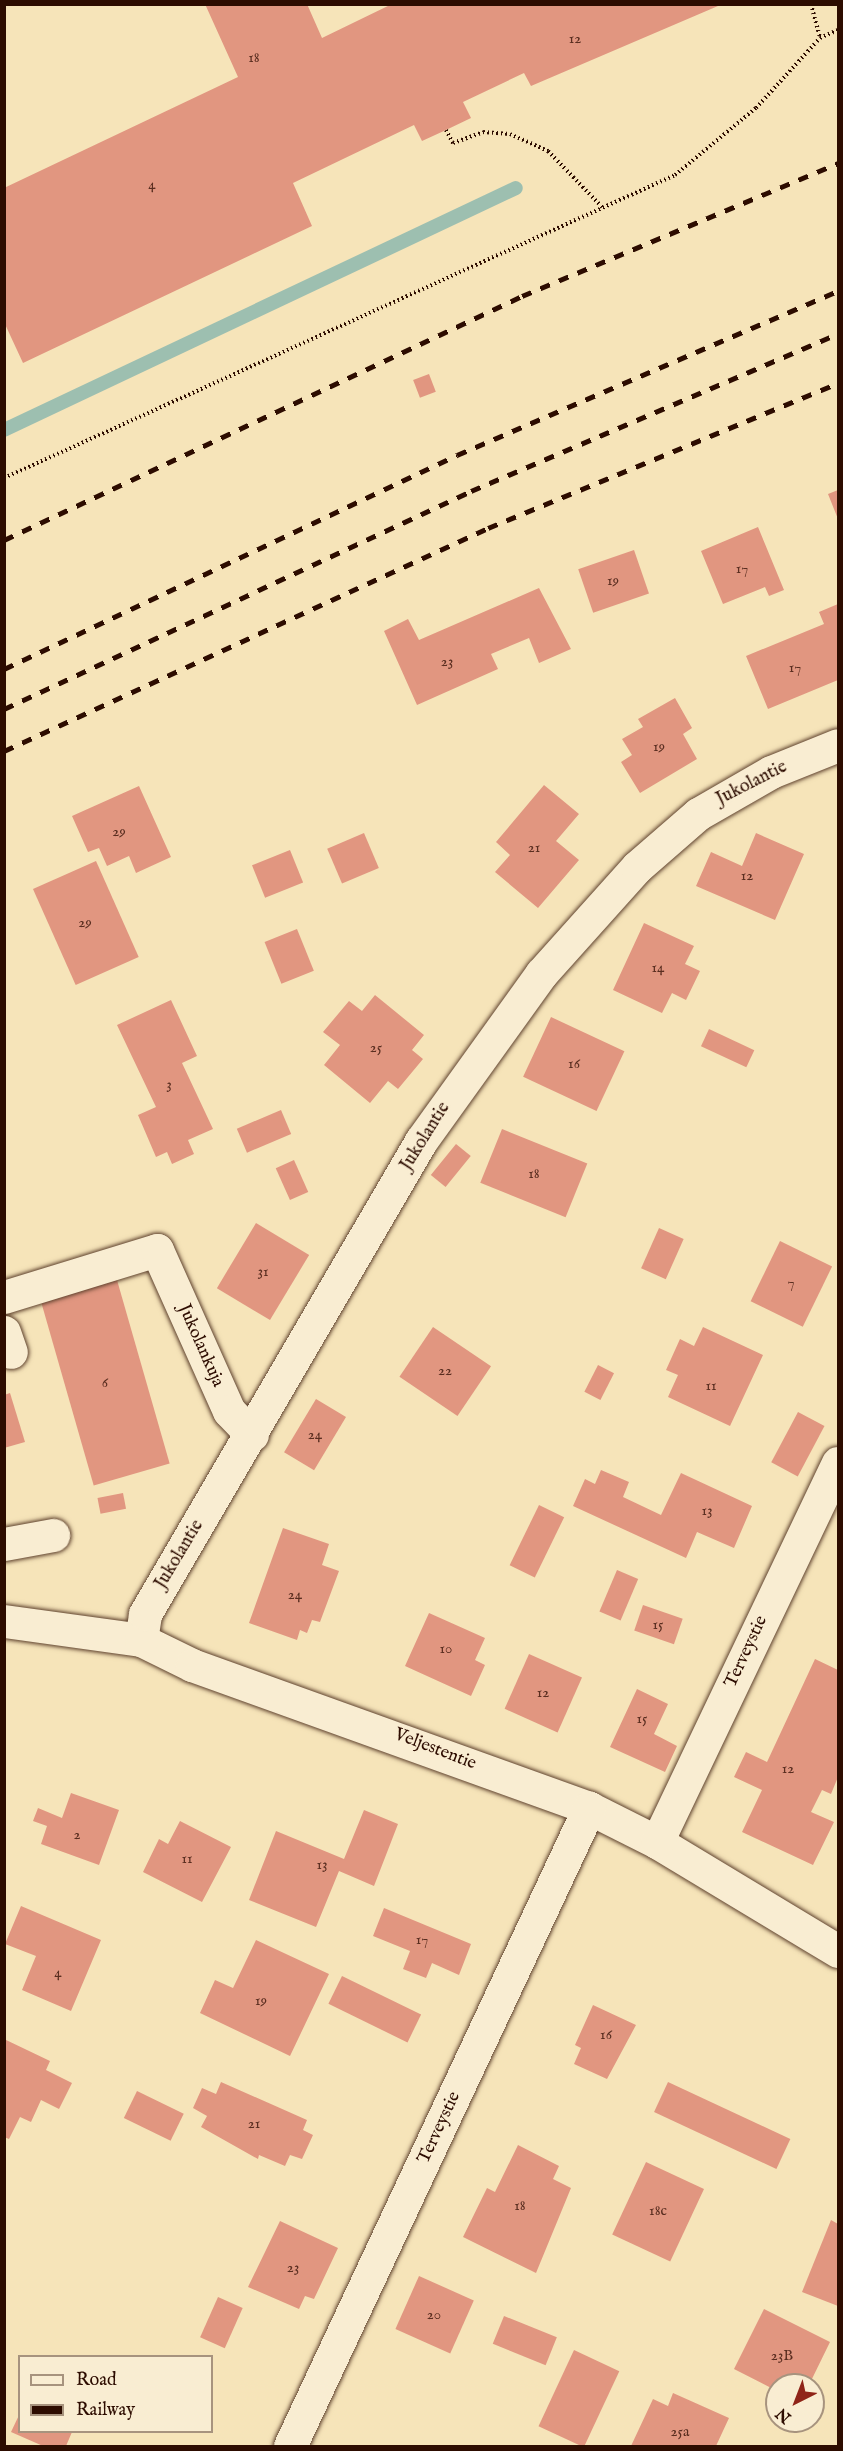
<!DOCTYPE html>
<html>
<head>
<meta charset="utf-8">
<style>
  body { margin:0 }
  #map { position:relative; width:843px; height:2451px; overflow:hidden; background:#f6e4b9; font-family:"IM FELL English",serif }
  div>[style] { position:absolute }
  .stream>* { height:14px; margin:-7px; padding:0 7px; transform-origin:7px; border-radius:7px; background:#9dbfb0 }
  .building>* { inset:0; background:#e19680; transform-origin:0 0 }
  .path>* { height:4px; margin-top:-2px; transform-origin:0; background:repeating-linear-gradient(90deg,#2d0c00 0 1.5px,transparent 0 4.5px) }
  .roads { filter:drop-shadow(0 0 2px #5f422e) drop-shadow(0 0 2px #5f422e) }
  .minor>* { height:33px; margin:-16.5px; padding:0 16.5px; transform-origin:16.5px; border-radius:16.5px; background:#f9edd2 }
  .rail>* { height:4.5px; margin-top:-2.25px; transform-origin:0; background:repeating-linear-gradient(90deg,#2d0c00 0 10px,transparent 0 20px) }
  span { translate:-50% -50%; white-space:nowrap; text-align:center; line-height:1.15; -webkit-text-stroke:4.5px #f9edd2; paint-order:stroke }
  .number-label { font-size:15px; color:#5a2e20 }
  .number-label span { -webkit-text-stroke-width:0 }
  .street-label { font-size:18px; color:#2d0c00 }
  .frame { position:absolute; inset:0; border:6px solid #2d0c00; pointer-events:none }
  .legend { position:absolute; left:18px; top:2355px; width:195px; height:78px; box-sizing:border-box; background:#f9edd2; border:2px solid #a7937e; margin:0; padding:8px 10px; list-style:none; font-size:18px; color:#2d0c00 }
  .legend li { display:flex; align-items:center; gap:12px; height:30px }
  .legend b { width:30px; border:2px solid #a7937e }
  .north { position:absolute; left:765px; top:2373px; width:60px; height:60px; box-sizing:border-box; background:#f9edd2; border:2px solid #a7937e; border-radius:50%; rotate:222deg; font-size:16px; font-weight:700; line-height:24px; text-align:center; color:#2d0c00 }
  .north::after { content:''; display:block; margin:auto; width:21px; height:27px; background:#8f2418; clip-path:polygon(50% 0,100% 100%,50% 72%,0 100%) }
</style>
</head>
<body>
<div id="map">
  <div class="stream">
    <i style="left:4px;top:430px;width:566px;rotate:-25.3deg"></i>
  </div>
  <div class="building">
    <i style="clip-path:polygon(205px 4px,307px 4px,322px 38px,392px 4px,718px 6px,531px 86px,524px 73px,463px 102px,471px 118px,446px 130px,422px 141px,414px 125px,293px 183px,312px 226px,23px 363px,4px 322px,4px 188px,238px 77px)"></i>
    <i style="left:429px;top:374px;width:19px;height:17px;rotate:69deg"></i>
    <i style="clip-path:polygon(838px 490px,838px 519px,828px 494px)"></i>
    <i style="clip-path:polygon(758px 527px,784px 590px,769px 596px,765px 587px,723px 604px,701px 551px)"></i>
    <i style="left:634px;top:550px;width:46px;height:59px;rotate:71deg"></i>
    <i style="clip-path:polygon(539px 588px,571px 649px,539px 663px,529px 638px,491px 654px,498px 669px,417px 705px,384px 631px,408px 619px,419px 640px)"></i>
    <i style="clip-path:polygon(838px 604px,838px 680px,768px 709px,746px 656px,824px 624px,819px 612px)"></i>
    <i style="clip-path:polygon(675px 698px,692px 728px,683px 734px,697px 759px,640px 793px,621px 762px,632px 755px,622px 739px,643px 727px,638px 719px)"></i>
    <i style="clip-path:polygon(544px 785px,579px 814px,556px 841px,579px 860px,538px 908px,495px 872px,510px 855px,496px 842px)"></i>
    <i style="clip-path:polygon(139px 786px,171px 857px,136px 873px,129px 856px,107px 866px,99px 848px,88px 852px,72px 816px)"></i>
    <i style="left:364px;top:833px;width:38px;height:40px;rotate:67deg"></i>
    <i style="clip-path:polygon(756px 833px,804px 854px,775px 920px,696px 886px,711px 852px,742px 866px)"></i>
    <i style="left:290px;top:850px;width:35px;height:41px;rotate:68deg"></i>
    <i style="left:96px;top:861px;width:105px;height:69px;rotate:66deg"></i>
    <i style="clip-path:polygon(644px 923px,694px 946px,685px 964px,700px 971px,686px 1000px,672px 993px,662px 1013px,613px 990px)"></i>
    <i style="left:297px;top:929px;width:45px;height:35px;rotate:68deg"></i>
    <i style="clip-path:polygon(375px 995px,424px 1035px,412px 1050px,423px 1059px,398px 1089px,388px 1081px,370px 1103px,324px 1065px,340px 1045px,323px 1032px,349px 1001px,362px 1011px)"></i>
    <i style="clip-path:polygon(171px 1000px,197px 1056px,182px 1063px,213px 1129px,188px 1140px,194px 1154px,172px 1164px,167px 1152px,156px 1157px,138px 1115px,156px 1107px,117px 1025px)"></i>
    <i style="left:551px;top:1017px;width:81px;height:66px;rotate:25deg"></i>
    <i style="left:709px;top:1029px;width:50px;height:19px;rotate:25deg"></i>
    <i style="left:281px;top:1110px;width:26px;height:48px;rotate:67deg"></i>
    <i style="left:502px;top:1129px;width:92px;height:58px;rotate:22deg"></i>
    <i style="left:456px;top:1144px;width:19px;height:40px;rotate:39deg"></i>
    <i style="left:294px;top:1160px;width:35px;height:20px;rotate:66deg"></i>
    <i style="left:256px;top:1223px;width:62px;height:76px;rotate:31deg"></i>
    <i style="left:659px;top:1228px;width:27px;height:44px;rotate:24deg"></i>
    <i style="left:780px;top:1241px;width:58px;height:67px;rotate:26deg"></i>
    <i style="left:117px;top:1280px;width:191px;height:79px;rotate:74deg"></i>
    <i style="left:433px;top:1327px;width:70px;height:60px;rotate:34deg"></i>
    <i style="clip-path:polygon(703px 1327px,763px 1355px,730px 1426px,668px 1397px,678px 1375px,666px 1370px,680px 1339px,694px 1346px)"></i>
    <i style="left:598px;top:1365px;width:18px;height:30px;rotate:27deg"></i>
    <i style="clip-path:polygon(10px 1393px,25px 1442px,4px 1448px,4px 1395px)"></i>
    <i style="left:316px;top:1399px;width:35px;height:62px;rotate:31deg"></i>
    <i style="left:798px;top:1412px;width:30px;height:57px;rotate:28deg"></i>
    <i style="clip-path:polygon(601px 1470px,629px 1482px,623px 1497px,661px 1515px,681px 1473px,752px 1506px,734px 1548px,697px 1532px,686px 1558px,573px 1506px,585px 1479px,595px 1484px)"></i>
    <i style="left:123px;top:1493px;width:16px;height:26px;rotate:79deg"></i>
    <i style="left:539px;top:1505px;width:28px;height:67px;rotate:26deg"></i>
    <i style="clip-path:polygon(283px 1528px,329px 1544px,322px 1565px,339px 1571px,320px 1622px,312px 1620px,307px 1633px,300px 1630px,297px 1640px,249px 1623px)"></i>
    <i style="left:617px;top:1570px;width:23px;height:45px;rotate:23deg"></i>
    <i style="left:643px;top:1605px;width:42px;height:27px;rotate:19deg"></i>
    <i style="clip-path:polygon(429px 1613px,485px 1638px,475px 1660px,485px 1665px,471px 1696px,405px 1666px)"></i>
    <i style="left:529px;top:1654px;width:58px;height:60px;rotate:24deg"></i>
    <i style="clip-path:polygon(815px 1659px,838px 1670px,838px 1777px,831px 1794px,822px 1790px,811px 1812px,834px 1822px,813px 1865px,742px 1832px,762px 1790px,734px 1777px,746px 1752px,767px 1762px)"></i>
    <i style="clip-path:polygon(637px 1689px,668px 1704px,654px 1734px,677px 1746px,665px 1772px,610px 1747px)"></i>
    <i style="clip-path:polygon(71px 1793px,119px 1810px,99px 1865px,41px 1844px,47px 1826px,33px 1821px,38px 1808px,62px 1818px)"></i>
    <i style="clip-path:polygon(364px 1810px,398px 1824px,374px 1886px,339px 1871px,316px 1927px,249px 1900px,276px 1831px,344px 1859px)"></i>
    <i style="clip-path:polygon(180px 1821px,231px 1847px,202px 1902px,143px 1872px,159px 1839px,168px 1844px)"></i>
    <i style="clip-path:polygon(21px 1906px,101px 1940px,71px 2011px,22px 1990px,36px 1956px,5px 1944px)"></i>
    <i style="clip-path:polygon(384px 1908px,471px 1944px,459px 1975px,432px 1963px,426px 1978px,403px 1969px,410px 1951px,373px 1936px)"></i>
    <i style="clip-path:polygon(256px 1940px,329px 1974px,290px 2056px,200px 2013px,215px 1980px,233px 1988px)"></i>
    <i style="left:342px;top:1976px;width:88px;height:31px;rotate:26deg"></i>
    <i style="clip-path:polygon(593px 2005px,636px 2025px,607px 2079px,574px 2064px,581px 2048px,575px 2045px)"></i>
    <i style="clip-path:polygon(4px 2039px,50px 2061px,46px 2070px,72px 2083px,59px 2109px,41px 2100px,31px 2122px,20px 2117px,9px 2139px,4px 2137px)"></i>
    <i style="clip-path:polygon(221px 2082px,307px 2120px,303px 2130px,313px 2135px,302px 2159px,290px 2155px,285px 2166px,259px 2155px,258px 2159px,201px 2127px,207px 2116px,193px 2108px,202px 2088px,216px 2094px)"></i>
    <i style="left:668px;top:2082px;width:135px;height:33px;rotate:25deg"></i>
    <i style="left:137px;top:2091px;width:52px;height:30px;rotate:26deg"></i>
    <i style="clip-path:polygon(518px 2145px,559px 2166px,553px 2179px,571px 2188px,536px 2273px,463px 2237px,487px 2188px,495px 2192px)"></i>
    <i style="left:646px;top:2162px;width:64px;height:80px;rotate:25deg"></i>
    <i style="clip-path:polygon(831px 2220px,838px 2224px,838px 2306px,802px 2292px)"></i>
    <i style="clip-path:polygon(280px 2221px,338px 2248px,314px 2299px,305px 2296px,299px 2309px,248px 2287px)"></i>
    <i style="left:419px;top:2276px;width:60px;height:58px;rotate:24deg"></i>
    <i style="left:218px;top:2297px;width:27px;height:44px;rotate:24deg"></i>
    <i style="clip-path:polygon(764px 2309px,830px 2342px,809px 2385px,777px 2385px,777px 2391px,734px 2369px)"></i>
    <i style="left:504px;top:2316px;width:57px;height:30px;rotate:22deg"></i>
    <i style="left:574px;top:2350px;width:50px;height:84px;rotate:25deg"></i>
    <i style="clip-path:polygon(673px 2393px,729px 2418px,716px 2446px,631px 2446px,653px 2399px,668px 2406px)"></i>
    <i style="clip-path:polygon(20px 2413px,20px 2432px,72px 2432px,66px 2446px,43px 2446px,11px 2432px)"></i>
  </div>
  <div class="path">
    <i style="left:811px;top:4px;width:35px;rotate:75deg"></i>
    <i style="left:446px;top:130px;width:15px;rotate:62deg"></i>
    <i style="left:453px;top:143px;width:32px;rotate:-20deg"></i>
    <i style="left:483px;top:132px;width:27px;rotate:4deg"></i>
    <i style="left:510px;top:134px;width:42px;rotate:24.1deg"></i>
    <i style="left:548px;top:151px;width:78px;rotate:46deg"></i>
    <i style="left:4px;top:478px;width:736px;rotate:-24.3deg"></i>
    <i style="left:675px;top:175px;width:105px;rotate:-39.6deg"></i>
    <i style="left:756px;top:108px;width:95px;rotate:-47.6deg"></i>
    <i style="left:820px;top:38px;width:20px;rotate:-24deg"></i>
  </div>
  <div class="roads">
    <div class="minor">
      <i style="left:4px;top:1297px;width:160px;rotate:-17.1deg"></i>
      <i style="left:157px;top:1250px;width:176px;rotate:65.9deg"></i>
      <i style="left:229px;top:1411px;width:33px;rotate:46deg"></i>
      <i style="left:4px;top:1332px;width:21px;rotate:71deg"></i>
      <i style="left:4px;top:1544px;width:50px;rotate:-10.4deg"></i>
      <i style="left:4px;top:1621px;width:138px;rotate:7.9deg"></i>
      <i style="left:141px;top:1640px;width:57px;rotate:26.1deg"></i>
      <i style="left:192px;top:1665px;width:422px;rotate:19.8deg"></i>
      <i style="left:589px;top:1808px;width:76px;rotate:26.6deg"></i>
      <i style="left:657px;top:1842px;width:211px;rotate:31.1deg"></i>
      <i style="left:141px;top:1640px;width:26px;rotate:-81deg"></i>
      <i style="left:145px;top:1614px;width:548px;rotate:-59.74deg"></i>
      <i style="left:421px;top:1141px;width:206px;rotate:-54.3deg"></i>
      <i style="left:541px;top:974px;width:144px;rotate:-48.1deg"></i>
      <i style="left:637px;top:867px;width:81px;rotate:-41deg"></i>
      <i style="left:698px;top:814px;width:84px;rotate:-29.9deg"></i>
      <i style="left:771px;top:772px;width:72px;rotate:-21.9deg"></i>
      <i style="left:657px;top:1842px;width:420px;rotate:-64.5deg"></i>
      <i style="left:290px;top:2446px;width:705px;rotate:-64.89deg"></i>
    </div>
  </div>
  <div class="rail">
    <i style="left:4px;top:540px;width:573px;rotate:-25.22deg"></i>
    <i style="left:522px;top:296px;width:343px;rotate:-22.8deg"></i>
    <i style="left:4px;top:669px;width:501px;rotate:-25.29deg"></i>
    <i style="left:457px;top:455px;width:415px;rotate:-23.3deg"></i>
    <i style="left:4px;top:709px;width:515px;rotate:-25.02deg"></i>
    <i style="left:471px;top:491px;width:399px;rotate:-23.2deg"></i>
    <i style="left:4px;top:751px;width:533px;rotate:-24.74deg"></i>
    <i style="left:488px;top:528px;width:379px;rotate:-22.5deg"></i>
  </div>
  <div class="number-label">
    <span style="left:575px;top:39px">12</span>
    <span style="left:254px;top:58px">18</span>
    <span style="left:152px;top:185px">4</span>
    <span style="left:742px;top:569px">17</span>
    <span style="left:613px;top:581px">19</span>
    <span style="left:447px;top:662px">23</span>
    <span style="left:795px;top:668px">17</span>
    <span style="left:659px;top:747px">19</span>
    <span style="left:119px;top:832px">29</span>
    <span style="left:534px;top:848px">21</span>
    <span style="left:747px;top:876px">12</span>
    <span style="left:85px;top:923px">29</span>
    <span style="left:658px;top:968px">14</span>
    <span style="left:376px;top:1048px">25</span>
    <span style="left:574px;top:1064px">16</span>
    <span style="left:169px;top:1085px">3</span>
    <span style="left:534px;top:1174px">18</span>
    <span style="left:263px;top:1272px">31</span>
    <span style="left:791px;top:1283px">7</span>
    <span style="left:445px;top:1371px">22</span>
    <span style="left:105px;top:1383px">6</span>
    <span style="left:711px;top:1386px">11</span>
    <span style="left:315px;top:1435px">24</span>
    <span style="left:707px;top:1511px">13</span>
    <span style="left:295px;top:1595px">24</span>
    <span style="left:658px;top:1625px">15</span>
    <span style="left:446px;top:1649px">10</span>
    <span style="left:543px;top:1693px">12</span>
    <span style="left:642px;top:1719px">15</span>
    <span style="left:788px;top:1769px">12</span>
    <span style="left:77px;top:1835px">2</span>
    <span style="left:187px;top:1859px">11</span>
    <span style="left:322px;top:1865px">13</span>
    <span style="left:422px;top:1940px">17</span>
    <span style="left:58px;top:1973px">4</span>
    <span style="left:261px;top:2001px">19</span>
    <span style="left:606px;top:2035px">16</span>
    <span style="left:254px;top:2124px">21</span>
    <span style="left:520px;top:2206px">18</span>
    <span style="left:658px;top:2211px">18c</span>
    <span style="left:293px;top:2268px">23</span>
    <span style="left:434px;top:2315px">20</span>
    <span style="left:782px;top:2356px">23B</span>
    <span style="left:680px;top:2432px">25a</span>
  </div>
  <div class="street-label">
    <span style="left:752px;top:784px;rotate:-27deg">Jukolantie</span>
    <span style="left:426px;top:1137px;rotate:-58deg">Jukolantie</span>
    <span style="left:200px;top:1346px;rotate:66deg">Jukolankuja</span>
    <span style="left:180px;top:1555px;rotate:-59deg">Jukolantie</span>
    <span style="left:747px;top:1652px;rotate:-65deg">Terveystie</span>
    <span style="left:435px;top:1750px;rotate:21deg">Veljestentie</span>
    <span style="left:440px;top:2128px;rotate:-65deg">Terveystie</span>
  </div>
  <div class="frame"></div>
  <ul class="legend">
  <li><b style="height:8px;background:#f9edd2"></b>Road</li>
  <li><b style="height:8px;background:#2d0c00"></b>Railway</li>
  </ul>
  <div class="north">N</div>
</div>
</body>
</html>
